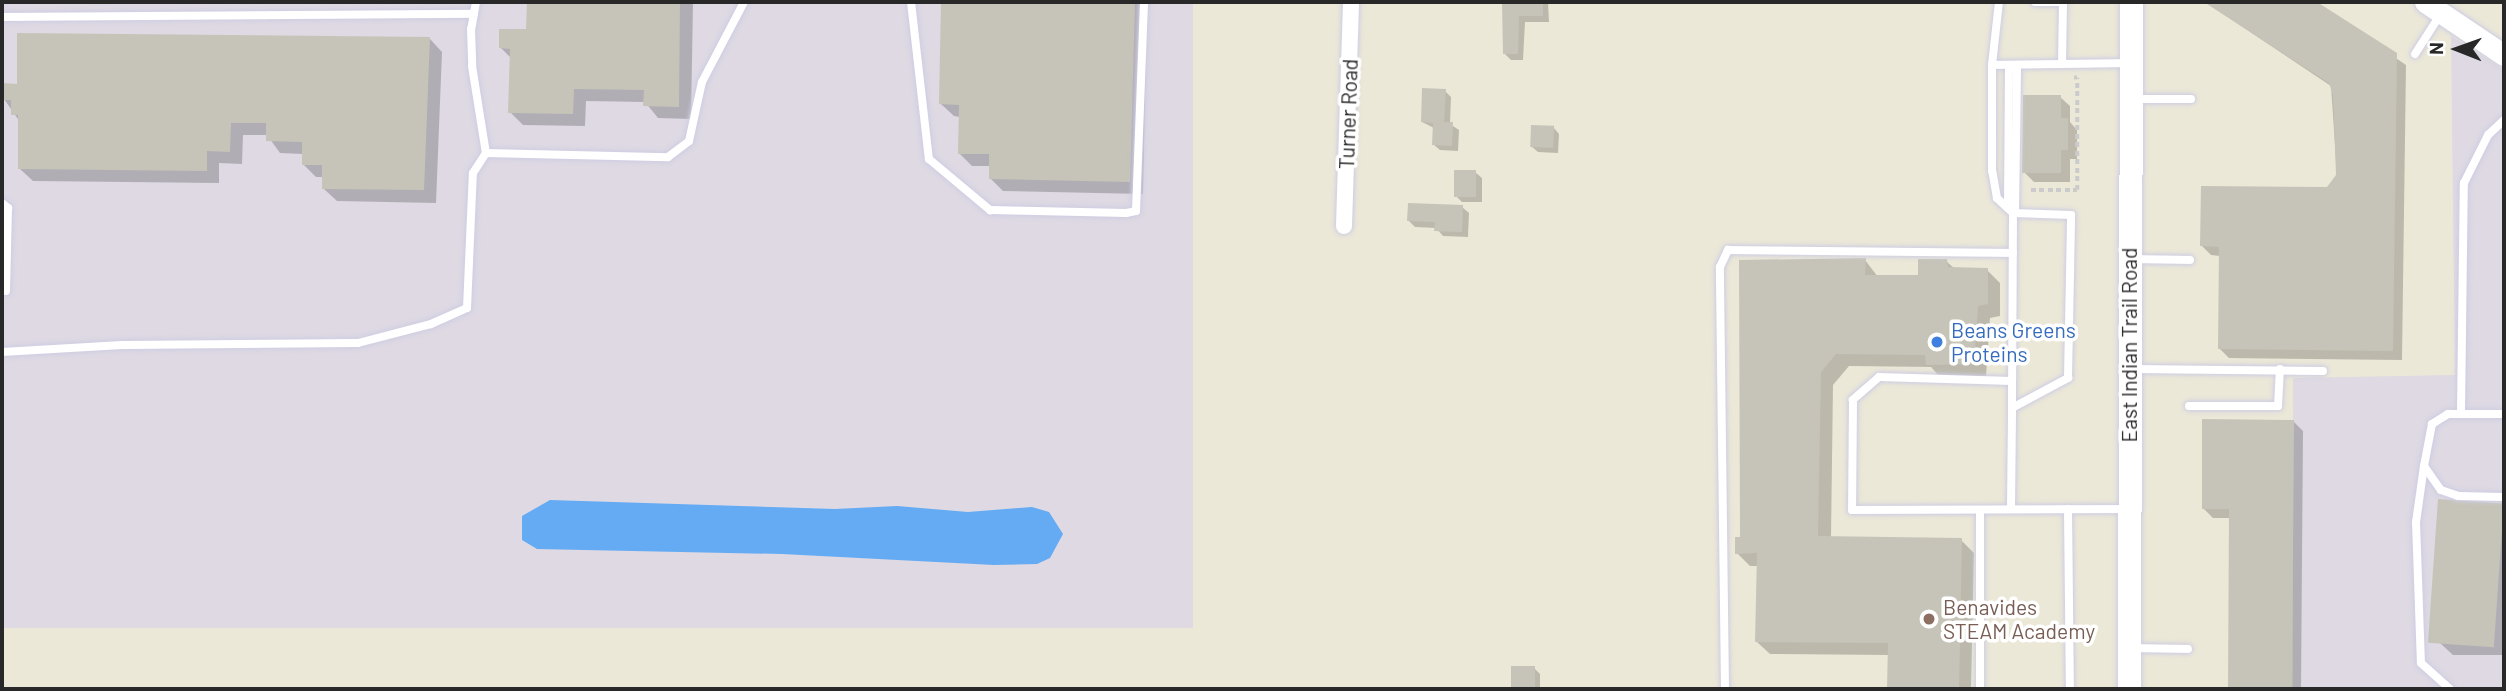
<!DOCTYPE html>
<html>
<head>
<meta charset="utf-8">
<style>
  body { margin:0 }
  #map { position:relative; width:2506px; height:691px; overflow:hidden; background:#ebe8d8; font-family:Barlow,sans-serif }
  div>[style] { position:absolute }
  .industrial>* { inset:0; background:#ded9e3; transform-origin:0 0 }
  .water>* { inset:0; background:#64abf4 }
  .shadow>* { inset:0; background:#0003 }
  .building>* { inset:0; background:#c6c4b8; transform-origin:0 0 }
  .path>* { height:3.5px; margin-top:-1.75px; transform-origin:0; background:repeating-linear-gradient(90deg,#cbcbcb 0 5px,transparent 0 8.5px) }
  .roads { filter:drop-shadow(0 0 2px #cecde2) drop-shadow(0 0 2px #cecde2) }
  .service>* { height:8px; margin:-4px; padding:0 4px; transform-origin:4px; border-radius:4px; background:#fff }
  .minor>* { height:16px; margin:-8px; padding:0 8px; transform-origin:8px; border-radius:8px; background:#fff }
  .tertiary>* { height:21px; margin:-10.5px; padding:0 10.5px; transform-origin:10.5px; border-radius:10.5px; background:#fff }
  .secondary>* { height:23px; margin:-11.5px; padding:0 11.5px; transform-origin:11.5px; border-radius:11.5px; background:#fff }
  .dots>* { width:19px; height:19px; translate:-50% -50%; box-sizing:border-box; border:4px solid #fff; border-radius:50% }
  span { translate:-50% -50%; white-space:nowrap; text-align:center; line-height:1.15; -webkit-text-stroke:7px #fff; paint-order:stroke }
  .street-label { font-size:21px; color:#282828 }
  .shop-label { font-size:21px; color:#366cbe }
  .left { translate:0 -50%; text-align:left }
  .education-label { font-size:21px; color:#785e54 }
  .frame { position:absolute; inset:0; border:4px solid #282828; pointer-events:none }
  .north { position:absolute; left:2422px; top:14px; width:70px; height:70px; -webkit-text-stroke:5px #fff; paint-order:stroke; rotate:271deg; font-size:19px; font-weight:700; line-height:28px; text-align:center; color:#282828 }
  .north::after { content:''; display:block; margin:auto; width:24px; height:32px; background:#282828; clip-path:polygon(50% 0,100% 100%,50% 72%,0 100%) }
</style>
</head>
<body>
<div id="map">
  <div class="industrial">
    <i style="left:2px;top:2px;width:1191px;height:626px"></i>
    <i style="clip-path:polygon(2451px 36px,2504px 70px,2504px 689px,2293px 689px,2293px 378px,2455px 375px)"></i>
  </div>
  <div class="water">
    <i style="clip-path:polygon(550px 500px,835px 509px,897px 506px,968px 512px,1032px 507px,1049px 512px,1063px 534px,1050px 558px,1037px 564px,994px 565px,782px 554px,537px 549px,522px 540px,522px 516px)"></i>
  </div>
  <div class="shadow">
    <i style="clip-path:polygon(529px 2px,693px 2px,691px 119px,658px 118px,645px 102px,586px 101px,585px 126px,523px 125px,510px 112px,511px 58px,501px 48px,528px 31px)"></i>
    <i style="clip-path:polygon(943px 2px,1147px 2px,1143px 194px,1003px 191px,990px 178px,991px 166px,972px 166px,959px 153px,960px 117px,954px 116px,941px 104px)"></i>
    <i style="clip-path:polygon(1504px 2px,1548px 2px,1549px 22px,1525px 22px,1523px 60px,1511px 60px,1504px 53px)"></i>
    <i style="clip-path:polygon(2205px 2px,2314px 2px,2406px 65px,2402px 360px,2229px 358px,2219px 348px,2220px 256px,2211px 255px,2202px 246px,2328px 189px,2337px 175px,2331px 86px)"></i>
    <i style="clip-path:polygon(430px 39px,442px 52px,436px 203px,337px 201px,324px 189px,324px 177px,316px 177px,303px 164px,303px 154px,280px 153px,267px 135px,243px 135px,242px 164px,219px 163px,219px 183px,33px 181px,20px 169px,20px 122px,4px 99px,18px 85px)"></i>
    <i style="clip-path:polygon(1445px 91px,1451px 97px,1450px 124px,1459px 130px,1458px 151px,1440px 150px,1433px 144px,1434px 128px,1422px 122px)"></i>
    <i style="clip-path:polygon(2060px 97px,2070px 106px,2070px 122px,2077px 130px,2077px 159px,2070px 159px,2070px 182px,2034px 182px,2024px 172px)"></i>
    <i style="clip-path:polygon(1553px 127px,1559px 134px,1558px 153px,1538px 152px,1531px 146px)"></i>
    <i style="clip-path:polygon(1475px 172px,1482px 178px,1482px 202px,1462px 202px,1456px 196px)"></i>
    <i style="clip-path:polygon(1462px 207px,1469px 213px,1468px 237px,1443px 236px,1436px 228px,1415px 227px,1409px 221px)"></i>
    <i style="clip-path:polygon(1865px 260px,1878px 277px,1919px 277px,1946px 261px,1955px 269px,1987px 270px,2000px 283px,2000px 316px,1990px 318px,1986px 376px,1940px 377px,1931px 367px,1849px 366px,1833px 385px,1831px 538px,1961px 540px,1974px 553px,1971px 689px,1889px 689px,1889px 655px,1770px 654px,1757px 642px,1759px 566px,1750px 566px,1737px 553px)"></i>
    <i style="clip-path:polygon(2293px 421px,2303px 431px,2301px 689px,2229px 689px,2230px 518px,2213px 518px,2203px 508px)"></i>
    <i style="clip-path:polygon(2440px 501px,2504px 505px,2504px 655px,2453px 655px,2440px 643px)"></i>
    <i style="clip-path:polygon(1513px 667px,1534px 668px,1540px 674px,1540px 689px,1512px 689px)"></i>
  </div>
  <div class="building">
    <i style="clip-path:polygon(527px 2px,680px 2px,679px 107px,643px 106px,644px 90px,574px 89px,573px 114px,508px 113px,510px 49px,499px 48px,499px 29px,526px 29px)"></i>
    <i style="clip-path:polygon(941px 2px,1135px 2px,1130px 182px,989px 179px,989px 154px,958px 154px,959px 105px,939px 104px)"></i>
    <i style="clip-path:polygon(1502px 2px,1543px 2px,1543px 16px,1519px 16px,1518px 54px,1503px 54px)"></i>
    <i style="clip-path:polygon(2204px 2px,2317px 2px,2397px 53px,2393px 351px,2218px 349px,2219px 247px,2200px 246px,2201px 186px,2327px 187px,2336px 175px,2333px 95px,2329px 83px)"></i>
    <i style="clip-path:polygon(17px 33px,430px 37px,424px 190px,322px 189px,322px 165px,302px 165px,302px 142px,266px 141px,266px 123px,231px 123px,230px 152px,207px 151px,207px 171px,18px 169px,18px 115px,11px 115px,11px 100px,2px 100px,2px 83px,17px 84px)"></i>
    <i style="clip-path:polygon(1422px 88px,1446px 89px,1444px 122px,1453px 122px,1452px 146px,1432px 145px,1433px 123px,1421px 122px)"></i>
    <i style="clip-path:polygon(2023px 95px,2061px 95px,2061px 118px,2068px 118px,2068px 150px,2061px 150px,2061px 173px,2022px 173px)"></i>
    <i style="left:1531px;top:125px;width:23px;height:22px;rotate:2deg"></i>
    <i style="left:1454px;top:170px;width:22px;height:27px"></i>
    <i style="clip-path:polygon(1408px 203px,1463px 205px,1462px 232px,1434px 231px,1435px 222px,1407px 221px)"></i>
    <i style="clip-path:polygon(1866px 258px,1865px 275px,1918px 275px,1918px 259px,1947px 259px,1948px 267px,1988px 268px,1988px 304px,1978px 306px,1974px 364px,1926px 365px,1925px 355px,1836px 354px,1821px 372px,1818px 536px,1962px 538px,1959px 689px,1887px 689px,1888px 643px,1755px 642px,1757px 553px,1735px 554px,1735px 537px,1740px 537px,1739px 260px)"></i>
    <i style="clip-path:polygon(2202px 419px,2294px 420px,2292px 689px,2228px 689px,2229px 509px,2202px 509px)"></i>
    <i style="left:2438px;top:499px;width:66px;height:144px;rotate:4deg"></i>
    <i style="left:1511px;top:666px;width:24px;height:23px"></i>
  </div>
  <div class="path">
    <i style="left:2031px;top:190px;width:46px"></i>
    <i style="left:2077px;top:190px;width:112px;rotate:-90deg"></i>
    <i style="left:2077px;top:78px;width:3px;rotate:180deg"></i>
  </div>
  <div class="roads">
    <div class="service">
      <i style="left:476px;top:2px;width:27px;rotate:100deg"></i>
      <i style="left:471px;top:29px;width:37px;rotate:88deg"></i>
      <i style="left:472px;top:66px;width:88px;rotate:80.9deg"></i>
      <i style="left:911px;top:2px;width:158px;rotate:83.5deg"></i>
      <i style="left:929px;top:159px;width:80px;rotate:39.9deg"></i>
      <i style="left:990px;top:210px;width:136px;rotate:1.3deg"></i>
      <i style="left:1126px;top:213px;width:10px;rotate:-11deg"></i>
      <i style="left:1136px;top:211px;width:209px;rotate:-87.8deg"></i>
      <i style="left:2035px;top:2px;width:28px"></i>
      <i style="left:2063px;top:2px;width:62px;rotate:90.9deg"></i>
      <i style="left:2px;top:17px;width:472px;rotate:-0.4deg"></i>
      <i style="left:2415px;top:54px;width:46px;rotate:-57.3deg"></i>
      <i style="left:1992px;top:65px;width:63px;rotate:-83.7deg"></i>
      <i style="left:2133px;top:99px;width:58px"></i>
      <i style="left:2px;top:203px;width:8px;rotate:40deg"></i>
      <i style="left:8px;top:208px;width:83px;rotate:91.4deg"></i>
      <i style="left:2008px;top:208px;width:143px;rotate:-89.6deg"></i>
      <i style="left:2013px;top:213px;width:168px;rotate:90.3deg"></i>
      <i style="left:2012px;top:381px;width:133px;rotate:-178.3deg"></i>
      <i style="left:1879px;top:377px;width:35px;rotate:139deg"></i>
      <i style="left:1853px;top:400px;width:110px;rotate:90.5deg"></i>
      <i style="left:1852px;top:510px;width:275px;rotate:-0.2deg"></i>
      <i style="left:2015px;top:213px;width:148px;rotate:-89.2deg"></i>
      <i style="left:2132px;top:259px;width:58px;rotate:1deg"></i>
      <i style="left:2px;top:352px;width:120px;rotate:-3.3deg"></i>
      <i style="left:122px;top:345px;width:236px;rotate:-0.5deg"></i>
      <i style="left:358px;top:343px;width:75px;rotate:-14.6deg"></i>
      <i style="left:431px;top:324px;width:39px;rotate:-24deg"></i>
      <i style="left:467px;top:308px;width:135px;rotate:-87.5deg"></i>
      <i style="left:473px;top:173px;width:24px;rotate:-57deg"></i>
      <i style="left:486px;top:153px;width:182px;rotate:1.3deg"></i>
      <i style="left:668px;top:157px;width:26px;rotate:-37deg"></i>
      <i style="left:689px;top:141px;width:60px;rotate:-77.6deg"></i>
      <i style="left:702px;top:82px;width:90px;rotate:-62.3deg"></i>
      <i style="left:2132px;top:369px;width:191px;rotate:0.6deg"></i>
      <i style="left:2189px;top:406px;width:89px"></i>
      <i style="left:2278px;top:406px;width:37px;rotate:-87deg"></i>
      <i style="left:2012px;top:408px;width:27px;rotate:-90deg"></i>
      <i style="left:2461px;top:414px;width:231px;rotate:-89.3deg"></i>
      <i style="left:2464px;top:183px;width:54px;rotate:-63.4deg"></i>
      <i style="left:2488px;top:135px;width:22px;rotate:-43deg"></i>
      <i style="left:2504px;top:414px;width:56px;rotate:180deg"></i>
      <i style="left:2448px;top:414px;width:19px;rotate:148deg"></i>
      <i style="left:2432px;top:424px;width:43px;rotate:100.8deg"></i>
      <i style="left:2424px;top:466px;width:29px;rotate:55deg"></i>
      <i style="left:2441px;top:490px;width:18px;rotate:19deg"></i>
      <i style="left:2458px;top:496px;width:46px;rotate:1.2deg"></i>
      <i style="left:2424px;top:466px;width:57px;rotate:98.1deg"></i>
      <i style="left:2416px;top:522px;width:141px;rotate:88deg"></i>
      <i style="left:2421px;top:663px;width:39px;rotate:42deg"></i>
      <i style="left:2011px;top:509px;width:101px;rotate:-89.4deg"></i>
      <i style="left:2012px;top:408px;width:64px;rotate:-28.2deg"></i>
      <i style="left:2068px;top:378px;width:163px;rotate:-88.9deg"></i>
      <i style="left:2071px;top:215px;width:58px;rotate:-178deg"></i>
      <i style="left:2013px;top:213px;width:22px;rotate:-137deg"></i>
      <i style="left:1997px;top:198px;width:27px;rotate:-100deg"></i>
      <i style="left:1992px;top:171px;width:106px;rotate:-90deg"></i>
      <i style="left:1992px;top:65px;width:138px;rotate:-0.8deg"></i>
      <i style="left:2068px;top:509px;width:180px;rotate:89.4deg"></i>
      <i style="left:2132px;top:648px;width:56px;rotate:1deg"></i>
      <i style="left:1725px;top:689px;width:422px;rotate:-90.7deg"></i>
      <i style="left:1720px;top:267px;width:19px;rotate:-65deg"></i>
      <i style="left:1728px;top:250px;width:285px;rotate:0.6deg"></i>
      <i style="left:1980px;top:689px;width:179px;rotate:-90deg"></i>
    </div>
    <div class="minor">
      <i style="left:1344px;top:226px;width:224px;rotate:-88.2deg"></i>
    </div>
    <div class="tertiary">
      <i style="left:2425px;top:2px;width:95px;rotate:33.9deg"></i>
    </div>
    <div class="secondary">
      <i style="left:2129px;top:689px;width:687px;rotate:-89.83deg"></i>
    </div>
  </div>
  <div class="dots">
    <i style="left:1937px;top:342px;background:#3f7fe0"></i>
    <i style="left:1929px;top:619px;background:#8d6e63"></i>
  </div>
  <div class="street-label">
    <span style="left:1348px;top:114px;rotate:-88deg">Turner Road</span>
    <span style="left:2129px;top:345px;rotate:-90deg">East Indian Trail Road</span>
  </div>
  <div class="shop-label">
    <span class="left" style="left:1951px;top:342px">Beans Greens<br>Proteins</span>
  </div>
  <div class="education-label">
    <span class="left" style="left:1943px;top:619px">Benavides<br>STEAM Academy</span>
  </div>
  <div class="frame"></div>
  <div class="north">N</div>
</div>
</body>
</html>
